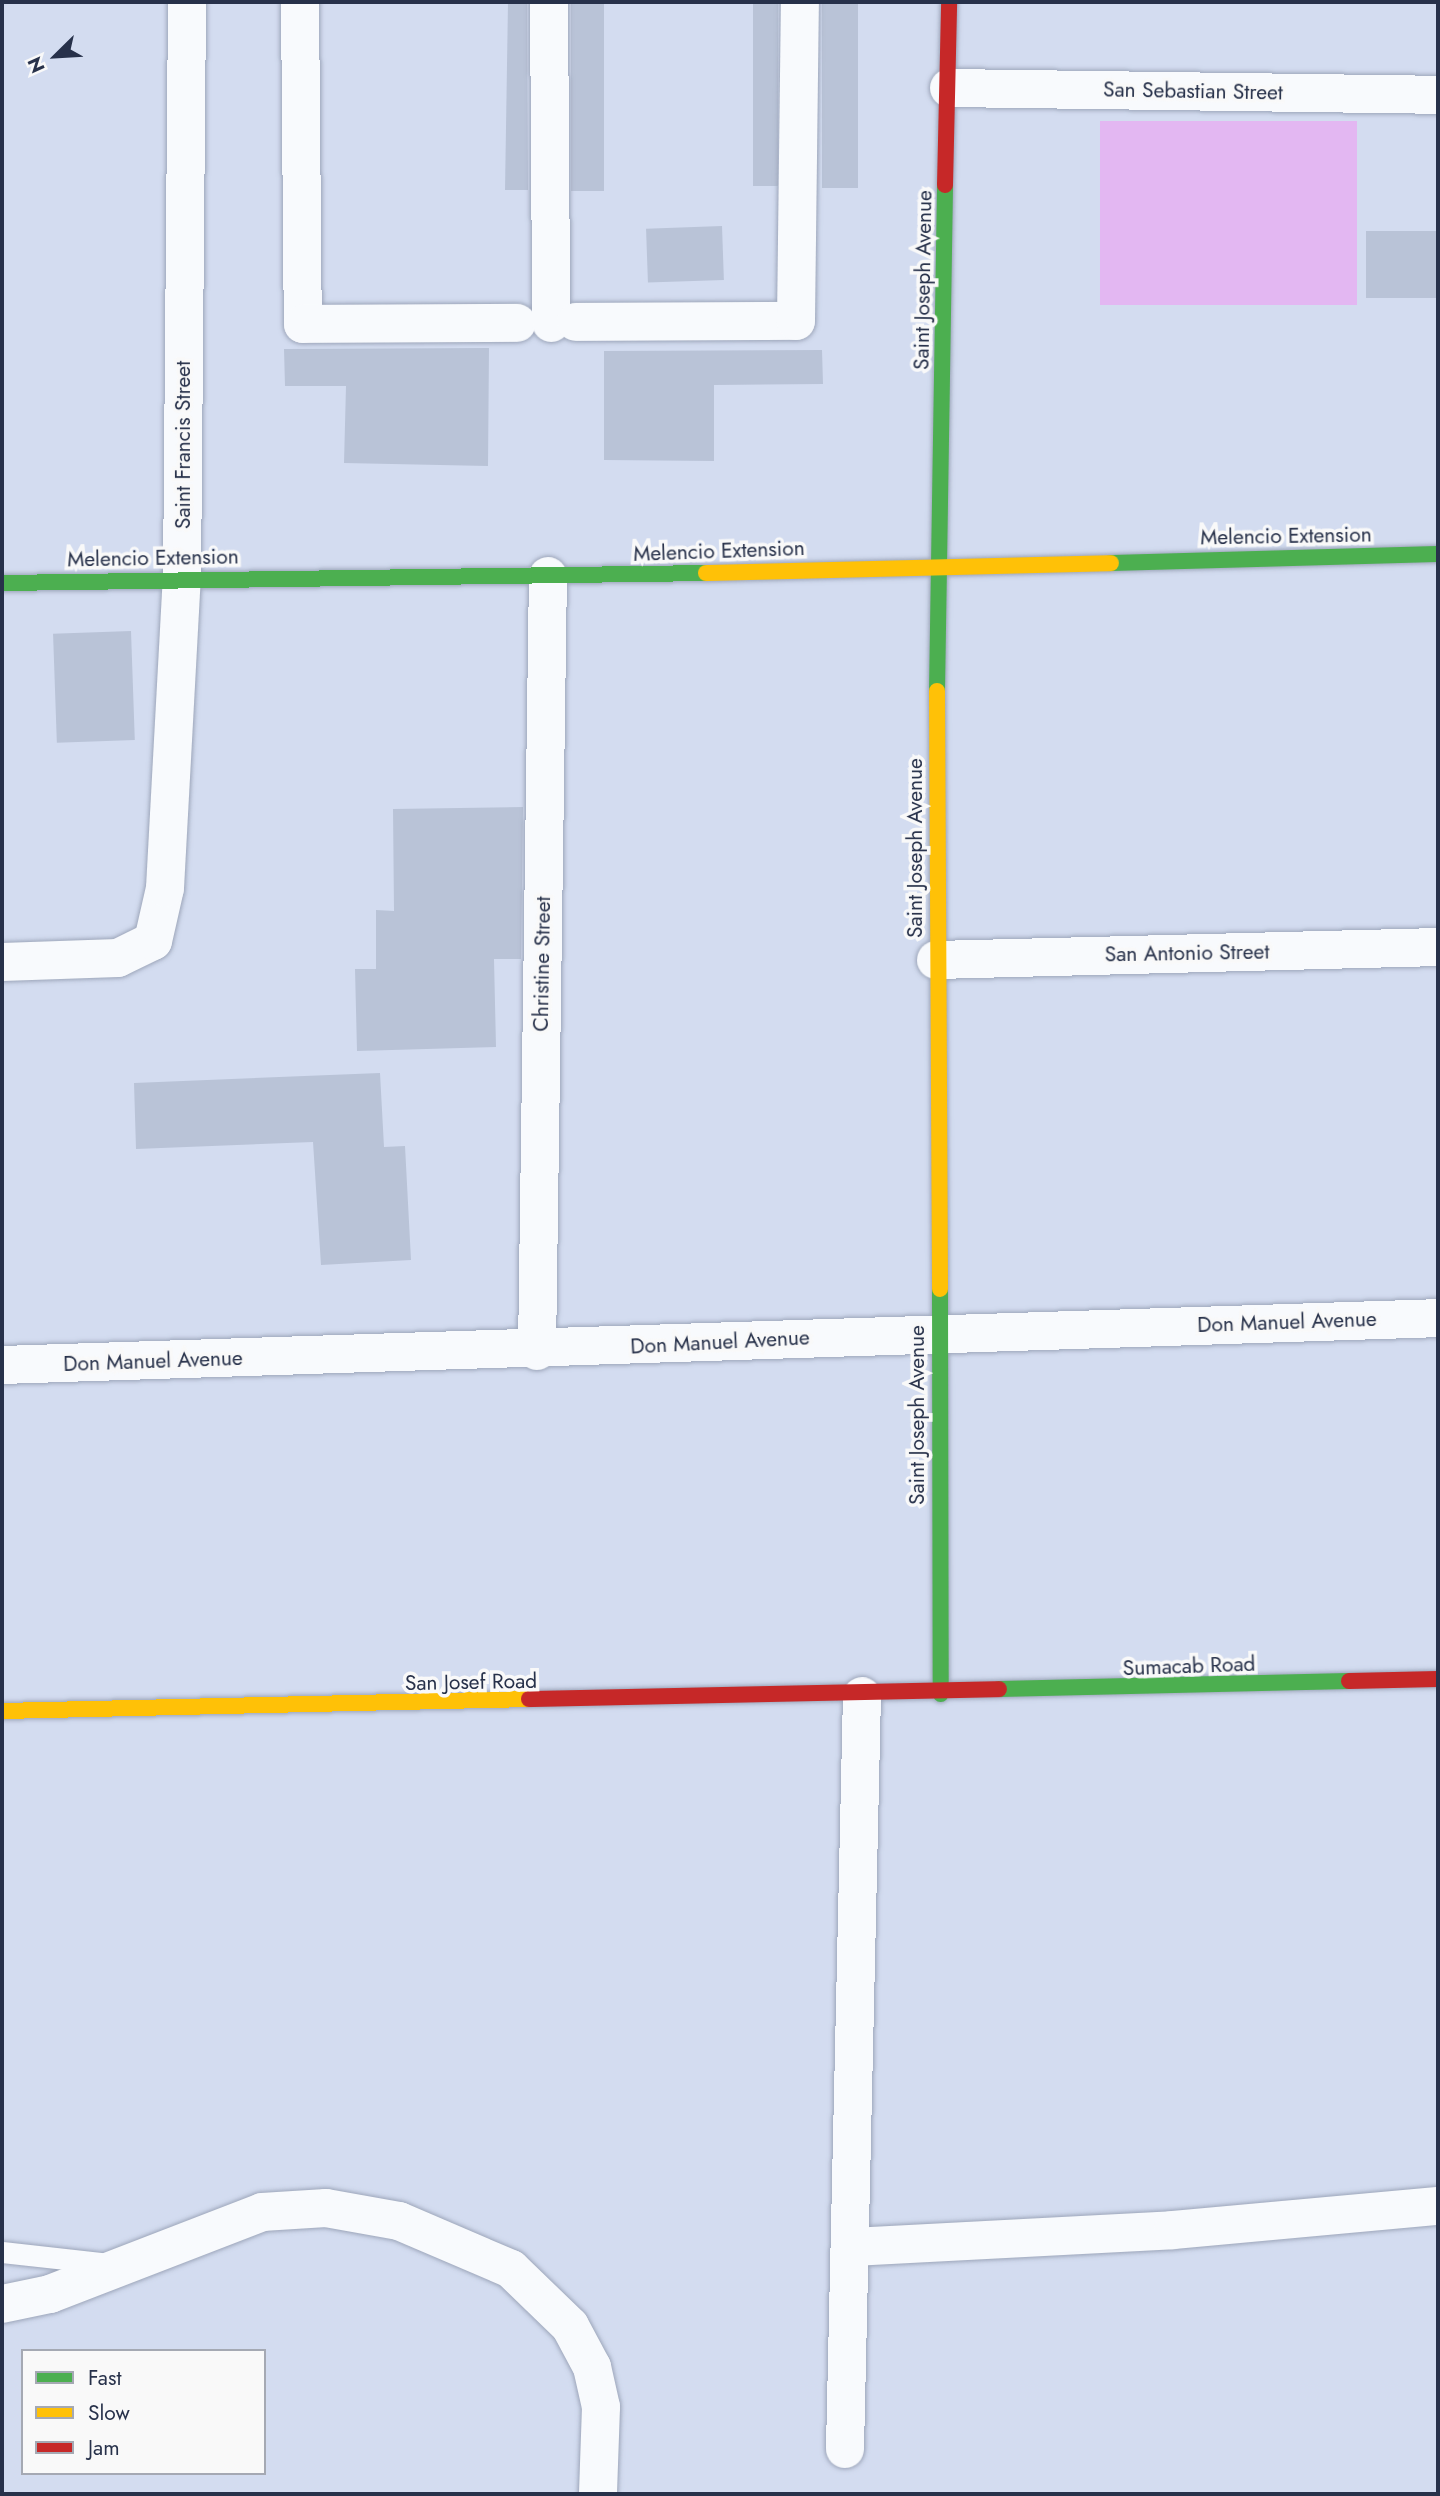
<!DOCTYPE html>
<html>
<head>
<meta charset="utf-8">
<style>
  body { margin:0 }
  #map { position:relative; width:1440px; height:2496px; overflow:hidden; background:#d3dcf0; font-family:Jost,sans-serif }
  div>[style] { position:absolute }
  .green>* { inset:0; background:#e3b7f2; transform-origin:0 0 }
  .building>* { inset:0; background:#b9c3d7; transform-origin:0 0 }
  .roads { filter:drop-shadow(0 0 2px #9da6ba) drop-shadow(0 0 2px #9da6ba) }
  .lane>* { height:21px; margin:-10.5px; padding:0 10.5px; transform-origin:10.5px; border-radius:10.5px; background:#f8fafd }
  .street>* { height:38px; margin:-19px; padding:0 19px; transform-origin:19px; border-radius:19px; background:#f8fafd }
  .fast>* { height:16px; margin:-8px; padding:0 8px; transform-origin:8px; border-radius:8px; background:#4caf50 }
  .slow>* { height:16px; margin:-8px; padding:0 8px; transform-origin:8px; border-radius:8px; background:#ffc107 }
  .jam>* { height:16px; margin:-8px; padding:0 8px; transform-origin:8px; border-radius:8px; background:#c62828 }
  span { translate:-50% -50%; white-space:nowrap; text-align:center; line-height:1.15; -webkit-text-stroke:7px #f9f9f9; paint-order:stroke }
  .street-label { font-size:21px; color:#27314a }
  .frame { position:absolute; inset:0; border:4px solid #27314a; pointer-events:none }
  .legend { position:absolute; left:21px; top:2349px; width:245px; height:126px; box-sizing:border-box; background:#f9f9f9; border:2px solid #a5a9b3; margin:0; padding:9px 12px; list-style:none; font-size:21px; color:#27314a }
  .legend li { display:flex; align-items:center; gap:14px; height:35px }
  .legend b { width:35px; border:2px solid #a5a9b3 }
  .north { position:absolute; left:21px; top:21px; width:70px; height:70px; -webkit-text-stroke:5px #f9f9f9; paint-order:stroke; rotate:246deg; font-size:19px; font-weight:700; line-height:28px; text-align:center; color:#27314a }
  .north::after { content:''; display:block; margin:auto; width:24px; height:32px; background:#27314a; clip-path:polygon(50% 0,100% 100%,50% 72%,0 100%) }
</style>
</head>
<body>
<div id="map">
  <div class="green">
    <i style="left:1100px;top:121px;width:257px;height:184px"></i>
  </div>
  <div class="building">
    <i style="clip-path:polygon(508px 2px,527px 2px,528px 190px,505px 190px)"></i>
    <i style="left:571px;top:2px;width:33px;height:189px"></i>
    <i style="left:753px;top:2px;width:25px;height:184px"></i>
    <i style="left:822px;top:2px;width:36px;height:186px"></i>
    <i style="left:722px;top:226px;width:54px;height:76px;rotate:88deg"></i>
    <i style="left:1366px;top:231px;width:72px;height:67px"></i>
    <i style="clip-path:polygon(489px 348px,488px 466px,344px 463px,346px 386px,285px 386px,284px 349px)"></i>
    <i style="clip-path:polygon(822px 350px,823px 384px,714px 385px,714px 461px,604px 460px,604px 351px)"></i>
    <i style="left:131px;top:631px;width:109px;height:78px;rotate:88deg"></i>
    <i style="clip-path:polygon(523px 807px,521px 959px,494px 959px,496px 1047px,357px 1051px,355px 969px,376px 969px,376px 910px,394px 911px,393px 809px)"></i>
    <i style="clip-path:polygon(380px 1073px,384px 1147px,405px 1146px,411px 1260px,321px 1265px,313px 1142px,136px 1149px,134px 1083px)"></i>
  </div>
  <div class="roads">
    <div class="lane">
      <i style="left:2px;top:2252px;width:110px;rotate:6.3deg"></i>
    </div>
    <div class="street">
      <i style="left:300px;top:2px;width:322px;rotate:89.5deg"></i>
      <i style="left:303px;top:324px;width:214px;rotate:-0.3deg"></i>
      <i style="left:549px;top:2px;width:321px;rotate:89.6deg"></i>
      <i style="left:949px;top:88px;width:489px;rotate:0.8deg"></i>
      <i style="left:576px;top:322px;width:220px;rotate:-0.3deg"></i>
      <i style="left:796px;top:321px;width:319px;rotate:-89.3deg"></i>
      <i style="left:936px;top:960px;width:502px;rotate:-1.48deg"></i>
      <i style="left:2px;top:962px;width:116px;rotate:-2deg"></i>
      <i style="left:118px;top:958px;width:39px;rotate:-26deg"></i>
      <i style="left:153px;top:941px;width:54px;rotate:-77.2deg"></i>
      <i style="left:165px;top:888px;width:310px;rotate:-86.9deg"></i>
      <i style="left:182px;top:578px;width:576px;rotate:-89.5deg"></i>
      <i style="left:537px;top:1351px;width:775px;rotate:-89.19deg"></i>
      <i style="left:2px;top:1365px;width:1437px;rotate:-1.87deg"></i>
      <i style="left:852px;top:2247px;width:321px;rotate:-3deg"></i>
      <i style="left:1173px;top:2230px;width:266px;rotate:-5.2deg"></i>
      <i style="left:2px;top:2304px;width:49px;rotate:-11.8deg"></i>
      <i style="left:50px;top:2294px;width:227px;rotate:-21.1deg"></i>
      <i style="left:262px;top:2212px;width:64px;rotate:-3.6deg"></i>
      <i style="left:326px;top:2208px;width:74px;rotate:10.1deg"></i>
      <i style="left:399px;top:2221px;width:122px;rotate:23.2deg"></i>
      <i style="left:511px;top:2269px;width:82px;rotate:44deg"></i>
      <i style="left:570px;top:2326px;width:47px;rotate:61.8deg"></i>
      <i style="left:592px;top:2367px;width:41px;rotate:77.3deg"></i>
      <i style="left:601px;top:2407px;width:87px;rotate:92deg"></i>
      <i style="left:845px;top:2449px;width:753px;rotate:-88.71deg"></i>
    </div>
    <div class="fast">
      <i style="left:1111px;top:563px;width:327px;rotate:-1.6deg"></i>
      <i style="left:2px;top:583px;width:704px;rotate:-0.81deg"></i>
      <i style="left:937px;top:691px;width:506px;rotate:-89.09deg"></i>
      <i style="left:940px;top:1289px;width:405px;rotate:89.9deg"></i>
      <i style="left:999px;top:1689px;width:350px;rotate:-1.3deg"></i>
    </div>
    <div class="slow">
      <i style="left:706px;top:573px;width:405px;rotate:-1.4deg"></i>
      <i style="left:937px;top:691px;width:598px;rotate:89.71deg"></i>
      <i style="left:2px;top:1711px;width:527px;rotate:-1.3deg"></i>
    </div>
    <div class="jam">
      <i style="left:945px;top:185px;width:183px;rotate:-88.7deg"></i>
      <i style="left:1349px;top:1681px;width:89px;rotate:-1.3deg"></i>
      <i style="left:529px;top:1699px;width:470px;rotate:-1.2deg"></i>
    </div>
  </div>
  <div class="street-label">
    <span style="left:1193px;top:91px;rotate:1deg">San Sebastian Street</span>
    <span style="left:923px;top:280px;rotate:-89deg">Saint Joseph Avenue</span>
    <span style="left:183px;top:445px;rotate:-90deg">Saint Francis Street</span>
    <span style="left:1286px;top:536px;rotate:-1deg">Melencio Extension</span>
    <span style="left:719px;top:551px;rotate:-2deg">Melencio Extension</span>
    <span style="left:153px;top:558px;rotate:-1deg">Melencio Extension</span>
    <span style="left:915px;top:848px;rotate:-90deg">Saint Joseph Avenue</span>
    <span style="left:1187px;top:953px;rotate:-1deg">San Antonio Street</span>
    <span style="left:542px;top:964px;rotate:-89deg">Christine Street</span>
    <span style="left:1287px;top:1322px;rotate:-2deg">Don Manuel Avenue</span>
    <span style="left:720px;top:1342px;rotate:-3deg">Don Manuel Avenue</span>
    <span style="left:153px;top:1361px;rotate:-2deg">Don Manuel Avenue</span>
    <span style="left:917px;top:1415px;rotate:-90deg">Saint Joseph Avenue</span>
    <span style="left:1189px;top:1666px;rotate:-2deg">Sumacab Road</span>
    <span style="left:471px;top:1682px;rotate:-1deg">San Josef Road</span>
  </div>
  <div class="frame"></div>
  <ul class="legend">
  <li><b style="height:9px;background:#4caf50"></b>Fast</li>
  <li><b style="height:9px;background:#ffc107"></b>Slow</li>
  <li><b style="height:9px;background:#c62828"></b>Jam</li>
  </ul>
  <div class="north">N</div>
</div>
</body>
</html>
